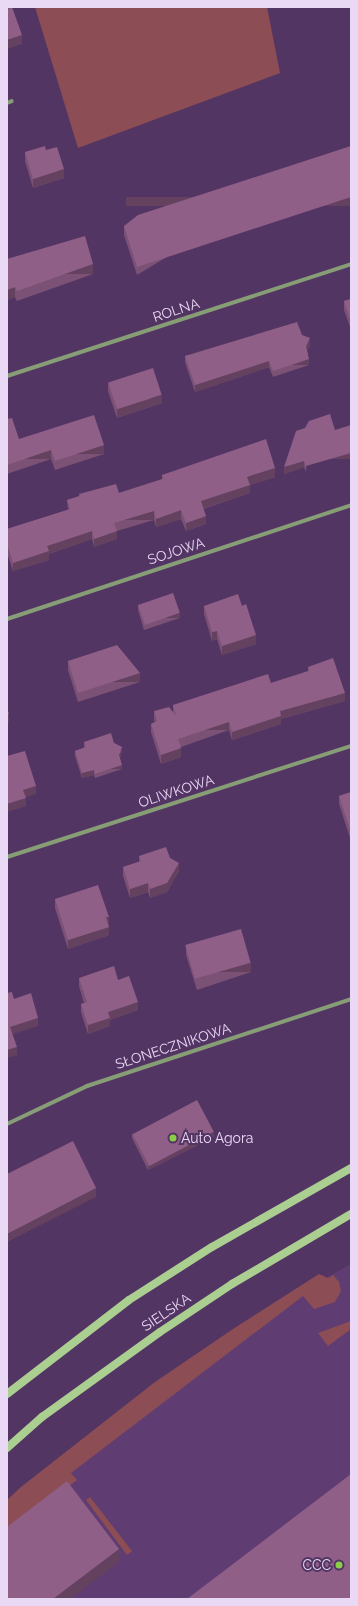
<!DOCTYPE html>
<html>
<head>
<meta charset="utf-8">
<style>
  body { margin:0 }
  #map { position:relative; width:358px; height:1606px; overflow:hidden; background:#533564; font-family:Raleway,sans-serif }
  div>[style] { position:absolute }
  .built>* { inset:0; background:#5f3c72 }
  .green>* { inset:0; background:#8c4d55 }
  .street>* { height:4px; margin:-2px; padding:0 2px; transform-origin:2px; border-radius:2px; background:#869d76 }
  .secondary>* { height:8px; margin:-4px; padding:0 4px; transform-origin:4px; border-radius:4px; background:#abcf90 }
  .wall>* { inset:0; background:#7b5275 }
  .shaded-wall>* { inset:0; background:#64425f; transform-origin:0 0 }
  .building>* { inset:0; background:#8f5f88; transform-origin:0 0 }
  .dots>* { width:11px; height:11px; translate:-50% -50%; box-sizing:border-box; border:2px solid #533564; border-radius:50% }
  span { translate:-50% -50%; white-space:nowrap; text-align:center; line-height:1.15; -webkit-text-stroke:4px #533564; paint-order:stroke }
  .street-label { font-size:14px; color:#ead9f5 }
  .poi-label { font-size:14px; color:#ead9f5 }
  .left { translate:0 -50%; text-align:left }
  .right { translate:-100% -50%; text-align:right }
  .frame { position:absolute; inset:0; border:8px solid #ead9f5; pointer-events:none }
</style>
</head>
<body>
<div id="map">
  <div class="built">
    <i style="clip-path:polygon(351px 1264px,351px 1599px,7px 1599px,7px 1506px,297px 1294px)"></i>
  </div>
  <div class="green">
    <i style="clip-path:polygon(35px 7px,267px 7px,280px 73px,78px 148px)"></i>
    <i style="clip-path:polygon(319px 1274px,328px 1278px,333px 1275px,339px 1282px,341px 1291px,335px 1302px,314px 1309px,303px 1296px,71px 1473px,77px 1480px,7px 1534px,7px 1500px,21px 1487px,155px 1382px,233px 1329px)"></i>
    <i style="clip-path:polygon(351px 1321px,351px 1329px,328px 1346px,318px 1333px)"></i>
    <i style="clip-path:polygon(90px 1497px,132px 1551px,127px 1555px,86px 1500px)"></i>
  </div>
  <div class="street">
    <i style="left:7px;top:103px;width:5px;rotate:-22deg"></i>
    <i style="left:7px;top:376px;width:362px;rotate:-18deg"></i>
    <i style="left:7px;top:619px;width:362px;rotate:-18.3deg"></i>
    <i style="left:7px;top:857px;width:361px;rotate:-17.9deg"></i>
    <i style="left:7px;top:1124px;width:89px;rotate:-25.4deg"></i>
    <i style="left:87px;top:1086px;width:278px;rotate:-18.2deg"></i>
  </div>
  <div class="secondary">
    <i style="left:7px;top:1394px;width:154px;rotate:-37.6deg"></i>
    <i style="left:129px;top:1300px;width:98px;rotate:-32.6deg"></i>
    <i style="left:212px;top:1247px;width:160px;rotate:-29.6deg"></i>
    <i style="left:7px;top:1448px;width:47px;rotate:-41.5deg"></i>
    <i style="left:42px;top:1417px;width:145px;rotate:-35.8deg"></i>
    <i style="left:160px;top:1332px;width:87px;rotate:-33.7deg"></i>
    <i style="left:232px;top:1284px;width:138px;rotate:-30.5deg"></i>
  </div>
  <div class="wall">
    <i style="clip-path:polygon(351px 146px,137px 275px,124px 235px,124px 226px)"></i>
    <i style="clip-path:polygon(46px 150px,64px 178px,33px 188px,25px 161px,25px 152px)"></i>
    <i style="clip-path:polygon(7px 259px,93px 274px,17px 301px,15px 297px,7px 300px)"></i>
    <i style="clip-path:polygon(351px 299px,351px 330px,344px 310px,344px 301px)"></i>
    <i style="clip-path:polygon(302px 335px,310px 345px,307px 350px,309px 365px,273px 377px,269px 367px,195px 392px,185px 362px,185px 356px)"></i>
    <i style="clip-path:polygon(108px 383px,162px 403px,117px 418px,108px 391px)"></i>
    <i style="clip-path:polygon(7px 419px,19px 439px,104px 454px,55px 470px,51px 459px,7px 474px)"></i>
    <i style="clip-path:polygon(309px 421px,306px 472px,304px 467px,284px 474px)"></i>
    <i style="clip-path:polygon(162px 475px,275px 477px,250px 485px,250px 493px,203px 509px,206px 524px,186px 531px,181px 519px,156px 527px,154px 520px,117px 531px,117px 539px,94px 547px,92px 539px,49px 554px,49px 560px,13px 571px,7px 553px,7px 529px,68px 510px,67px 500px,79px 496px,79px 494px,119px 493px,162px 479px)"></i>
    <i style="clip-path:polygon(138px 605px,180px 618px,144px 630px,138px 610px)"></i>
    <i style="clip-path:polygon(204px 606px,242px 606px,256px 644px,222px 655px,217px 639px,212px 641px,204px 614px)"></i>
    <i style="clip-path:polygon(68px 661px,140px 682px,78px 702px,68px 670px)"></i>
    <i style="clip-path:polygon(308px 667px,345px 701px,281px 719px,281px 724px,232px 740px,229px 730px,181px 747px,181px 757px,161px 764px,151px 732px,151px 724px,155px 722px,154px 720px,154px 711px,173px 712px,173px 705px,271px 683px,308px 671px)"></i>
    <i style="clip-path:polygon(84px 742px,114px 743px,122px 751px,120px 758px,122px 769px,95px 778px,94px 775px,82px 778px,75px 756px,75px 751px,84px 748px)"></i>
    <i style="clip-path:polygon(351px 792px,350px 838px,339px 804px,339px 796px)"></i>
    <i style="clip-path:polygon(139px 856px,170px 858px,179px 871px,167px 892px,150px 898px,148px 892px,130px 898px,123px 876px,123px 867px,139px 862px)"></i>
    <i style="clip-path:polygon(55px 899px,109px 925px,109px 935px,68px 949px,55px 908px)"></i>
    <i style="clip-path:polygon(186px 947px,251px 972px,197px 990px,186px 955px)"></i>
    <i style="clip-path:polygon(79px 978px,118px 980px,138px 1010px,110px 1020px,110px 1026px,88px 1034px,81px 1012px,81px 1004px,84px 1003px,79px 986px)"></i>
    <i style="clip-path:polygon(132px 1134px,214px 1137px,148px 1170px,132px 1138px)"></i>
  </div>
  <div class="shaded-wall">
    <i style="clip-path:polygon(22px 35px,22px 44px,7px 49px,7px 40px)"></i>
    <i style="clip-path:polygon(64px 169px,64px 178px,33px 188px,33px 179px)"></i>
    <i style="left:351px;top:197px;width:9px;height:225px;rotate:90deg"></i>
    <i style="left:93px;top:264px;width:10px;height:81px;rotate:90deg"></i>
    <i style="clip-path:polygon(15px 287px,15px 297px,7px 300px,7px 290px)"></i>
    <i style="clip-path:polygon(310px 338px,310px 345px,306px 353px,306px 346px)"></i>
    <i style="left:309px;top:359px;width:6px;height:38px;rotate:90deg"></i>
    <i style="clip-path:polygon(269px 361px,269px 367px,195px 392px,195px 385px)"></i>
    <i style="clip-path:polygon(162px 395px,162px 403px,117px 418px,117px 409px)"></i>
    <i style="left:104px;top:445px;width:9px;height:52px;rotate:90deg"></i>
    <i style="left:51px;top:450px;width:9px;height:46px;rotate:90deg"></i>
    <i style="left:351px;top:453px;width:6px;height:47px;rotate:90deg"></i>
    <i style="clip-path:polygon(304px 461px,304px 467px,284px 474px,284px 467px)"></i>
    <i style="clip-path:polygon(275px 468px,275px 477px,250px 485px,250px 493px,201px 509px,201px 501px,247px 477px)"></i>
    <i style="clip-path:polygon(181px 510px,181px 519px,156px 527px,156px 519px)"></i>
    <i style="left:154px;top:511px;width:9px;height:42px;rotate:90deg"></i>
    <i style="clip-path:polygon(206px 516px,206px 524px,186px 531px,186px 523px)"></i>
    <i style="clip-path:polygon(92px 531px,92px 539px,49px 554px,49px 560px,13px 571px,13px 563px,47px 546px)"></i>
    <i style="clip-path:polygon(117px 531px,117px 539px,94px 547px,94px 539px)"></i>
    <i style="left:180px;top:613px;width:5px;height:38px;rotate:90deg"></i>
    <i style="clip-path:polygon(217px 631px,217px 639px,212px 641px,212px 632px)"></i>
    <i style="clip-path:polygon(256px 635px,256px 644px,222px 655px,222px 646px)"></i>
    <i style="left:140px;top:673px;width:9px;height:65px;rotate:90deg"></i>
    <i style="clip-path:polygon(345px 693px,345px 701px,281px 719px,281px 724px,232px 740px,232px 732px,280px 711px)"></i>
    <i style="clip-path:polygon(9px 714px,9px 722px,7px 723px,7px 715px)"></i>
    <i style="left:229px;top:722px;width:8px;height:54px;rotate:90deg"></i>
    <i style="clip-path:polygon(122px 747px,122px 751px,119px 760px,119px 755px)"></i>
    <i style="clip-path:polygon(181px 748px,181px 757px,161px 764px,161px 755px)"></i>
    <i style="left:122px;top:765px;width:4px;height:28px;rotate:90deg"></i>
    <i style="clip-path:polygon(94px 770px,94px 775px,82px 778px,82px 773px)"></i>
    <i style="clip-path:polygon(36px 786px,36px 794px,23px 798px,23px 790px)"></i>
    <i style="clip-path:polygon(26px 798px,26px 806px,7px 812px,7px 804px)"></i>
    <i style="left:350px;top:829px;width:1px;height:9px"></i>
    <i style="clip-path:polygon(179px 863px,179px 871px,167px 892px,150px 898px,150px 889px)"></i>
    <i style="clip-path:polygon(148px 883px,148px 892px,130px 898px,130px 889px)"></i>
    <i style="left:106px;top:917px;width:3px;height:9px"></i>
    <i style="clip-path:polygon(109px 927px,109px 935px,68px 949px,68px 940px)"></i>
    <i style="left:251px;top:963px;width:9px;height:57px;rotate:90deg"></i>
    <i style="clip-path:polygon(138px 1002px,138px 1010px,110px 1020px,110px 1026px,88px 1034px,88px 1025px,108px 1012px)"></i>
    <i style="clip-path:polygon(38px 1018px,38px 1026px,10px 1035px,10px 1027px)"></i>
    <i style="clip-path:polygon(17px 1047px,17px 1055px,7px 1058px,7px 1050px)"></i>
    <i style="clip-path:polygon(214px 1132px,214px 1137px,148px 1170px,148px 1166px)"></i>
    <i style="clip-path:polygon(96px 1188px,96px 1197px,7px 1242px,7px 1234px)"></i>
    <i style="clip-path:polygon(119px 1549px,119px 1562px,70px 1599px,53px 1599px)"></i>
  </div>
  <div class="building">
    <i style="clip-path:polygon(12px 7px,22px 35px,7px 40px,7px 9px)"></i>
    <i style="clip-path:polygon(45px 146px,46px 150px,57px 147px,64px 169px,33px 179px,25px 152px)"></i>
    <i style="clip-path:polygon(351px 146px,351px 197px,137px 267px,124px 226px,138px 215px)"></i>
    <i style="clip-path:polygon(85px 236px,93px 264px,17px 291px,15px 287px,7px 290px,7px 259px)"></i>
    <i style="clip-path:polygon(351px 299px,351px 322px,344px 301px)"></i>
    <i style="clip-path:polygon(297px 322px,302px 335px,310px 338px,306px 346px,309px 359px,273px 371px,269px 361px,195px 385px,185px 356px)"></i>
    <i style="left:153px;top:368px;width:28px;height:47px;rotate:72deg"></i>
    <i style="clip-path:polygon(330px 414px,335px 430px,351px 425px,351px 453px,306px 466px,304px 461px,284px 467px,296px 431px,305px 428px,309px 421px)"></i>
    <i style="clip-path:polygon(94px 415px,104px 445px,55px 461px,51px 450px,7px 465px,7px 419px,12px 418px,19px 439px)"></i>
    <i style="clip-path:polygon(266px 439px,275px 468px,247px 477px,250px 485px,201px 501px,206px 516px,186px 523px,181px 510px,156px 519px,154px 511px,114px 523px,117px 531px,94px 539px,92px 531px,47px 546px,49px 551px,13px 563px,7px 544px,7px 529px,70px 509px,67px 500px,80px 496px,79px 494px,116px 484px,119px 493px,163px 479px,162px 475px)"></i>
    <i style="left:173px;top:593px;width:21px;height:37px;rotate:71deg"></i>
    <i style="clip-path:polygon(238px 594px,242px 606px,246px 604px,256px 635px,222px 646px,217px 631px,212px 632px,204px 606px)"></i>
    <i style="clip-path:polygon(117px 645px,140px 673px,78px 693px,68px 661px)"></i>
    <i style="clip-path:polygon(333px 658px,345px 693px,280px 711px,281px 716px,232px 732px,229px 722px,178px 739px,181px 748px,161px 755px,151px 724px,157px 721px,154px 711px,169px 707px,176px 716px,173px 705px,268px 674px,271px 683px,309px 671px,308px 667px)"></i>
    <i style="clip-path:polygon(7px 708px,9px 714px,7px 715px)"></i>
    <i style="clip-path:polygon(111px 733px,114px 743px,122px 747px,119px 755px,122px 765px,95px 774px,94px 770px,82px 773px,75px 751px,86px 747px,84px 742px)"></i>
    <i style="clip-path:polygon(25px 751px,36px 786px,23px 790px,26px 798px,7px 804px,7px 756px)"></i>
    <i style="clip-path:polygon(351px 792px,351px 829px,350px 829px,339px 796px)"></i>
    <i style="clip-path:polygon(166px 847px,170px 858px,179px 863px,167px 883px,150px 889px,148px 883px,130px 889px,123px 867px,141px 861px,139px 856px)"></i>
    <i style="clip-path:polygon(98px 885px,109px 917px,106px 917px,109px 927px,68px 940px,55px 899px)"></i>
    <i style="left:241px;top:929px;width:35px;height:58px;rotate:74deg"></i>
    <i style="clip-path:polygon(114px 966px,118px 980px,129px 976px,138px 1002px,108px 1012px,110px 1018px,88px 1025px,81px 1004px,87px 1002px,79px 978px)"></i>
    <i style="clip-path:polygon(12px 992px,14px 999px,31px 993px,38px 1018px,10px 1027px,17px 1047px,7px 1050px,7px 993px)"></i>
    <i style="left:197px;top:1100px;width:36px;height:73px;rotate:62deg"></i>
    <i style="clip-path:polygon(73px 1141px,96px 1188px,7px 1234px,7px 1174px)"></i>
    <i style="clip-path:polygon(351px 1474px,351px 1599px,187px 1599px)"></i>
    <i style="clip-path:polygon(67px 1481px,119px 1549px,53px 1599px,7px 1599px,7px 1527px)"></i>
  </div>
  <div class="dots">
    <i style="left:173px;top:1138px;background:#8ace47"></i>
    <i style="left:339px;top:1565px;background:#8ace47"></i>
  </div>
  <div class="street-label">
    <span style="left:176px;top:310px;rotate:-18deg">ROLNA</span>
    <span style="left:176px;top:551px;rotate:-18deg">SOJOWA</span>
    <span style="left:176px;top:791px;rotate:-18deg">OLIWKOWA</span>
    <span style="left:173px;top:1046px;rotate:-18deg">SŁONECZNIKOWA</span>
    <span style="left:166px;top:1312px;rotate:-34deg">SIELSKA</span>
  </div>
  <div class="poi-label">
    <span class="left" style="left:181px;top:1138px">Auto Agora</span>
    <span class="right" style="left:331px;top:1565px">CCC</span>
  </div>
  <div class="frame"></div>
</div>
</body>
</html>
